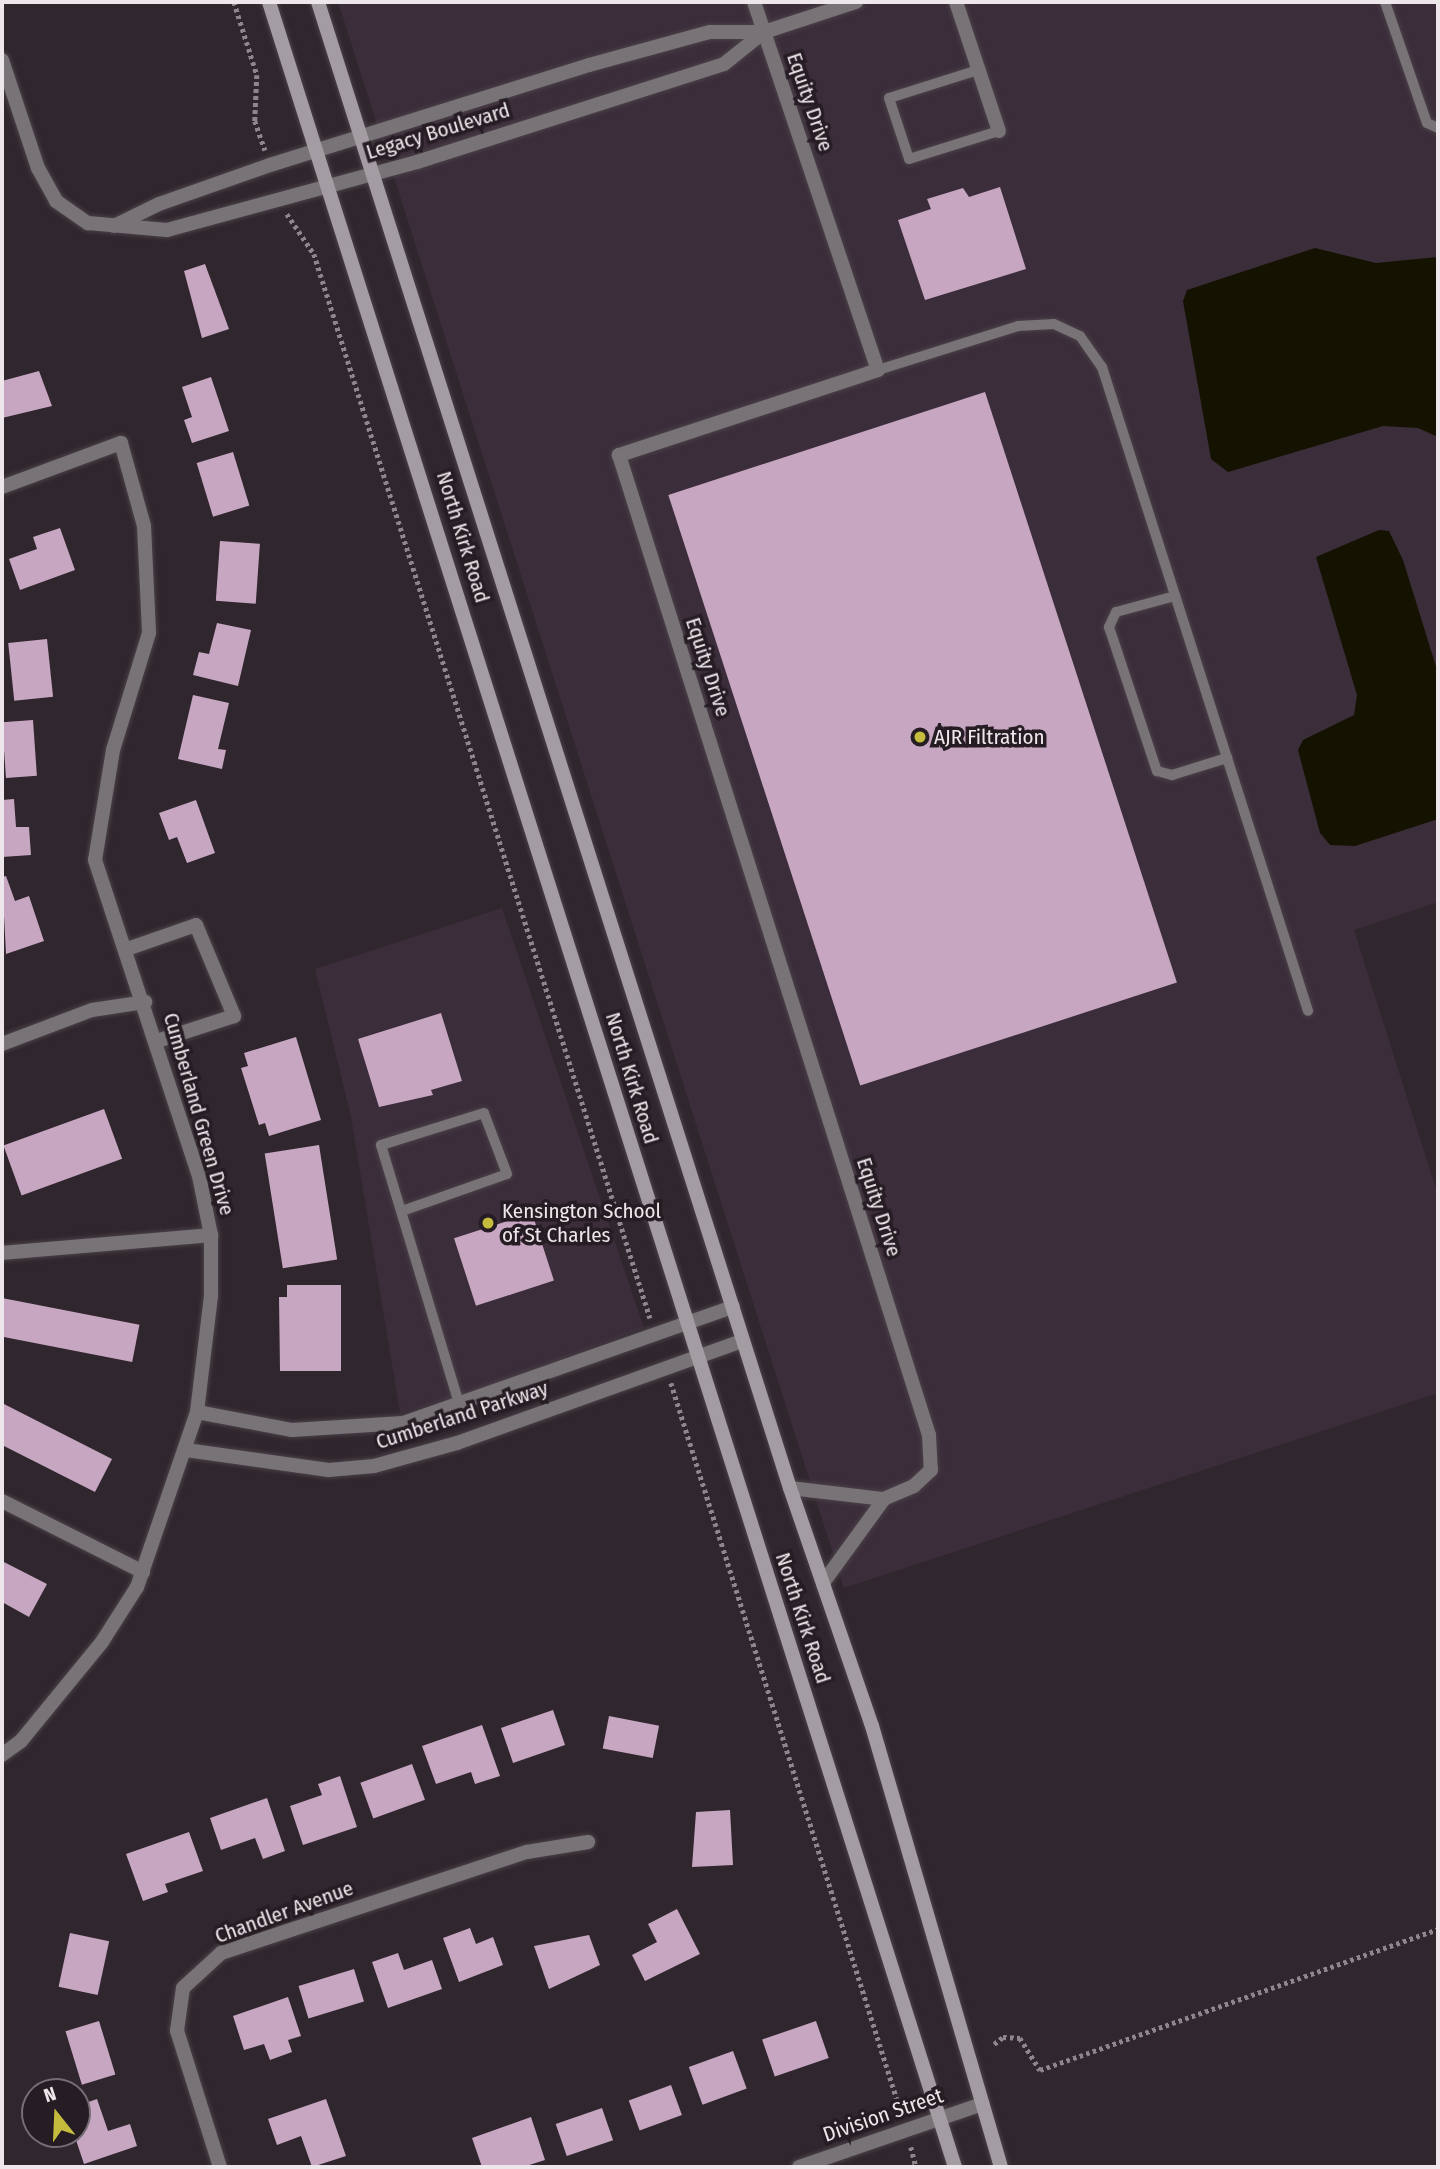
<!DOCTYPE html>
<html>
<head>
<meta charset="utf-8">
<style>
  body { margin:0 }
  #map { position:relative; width:1440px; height:2169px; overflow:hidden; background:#30262e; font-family:"Fira Sans Condensed",sans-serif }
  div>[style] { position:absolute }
  .built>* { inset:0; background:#3c2d3a }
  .water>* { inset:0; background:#141200 }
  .building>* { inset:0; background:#c7a6c1; transform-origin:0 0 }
  .path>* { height:4.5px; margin-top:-2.25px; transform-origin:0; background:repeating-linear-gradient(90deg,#8f868d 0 3.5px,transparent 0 7px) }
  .roads { filter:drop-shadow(0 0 2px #4a4148) drop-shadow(0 0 2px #4a4148) }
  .service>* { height:10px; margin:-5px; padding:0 5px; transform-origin:5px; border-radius:5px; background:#787377 }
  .minor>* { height:14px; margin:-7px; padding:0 7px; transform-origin:7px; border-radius:7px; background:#787377 }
  .secondary>* { height:14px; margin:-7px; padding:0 7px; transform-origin:7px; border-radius:7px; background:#a49ca3 }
  .dots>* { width:19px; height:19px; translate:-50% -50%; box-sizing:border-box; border:4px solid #261c24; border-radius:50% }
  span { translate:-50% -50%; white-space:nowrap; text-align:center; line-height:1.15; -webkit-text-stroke:7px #261c24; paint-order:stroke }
  .street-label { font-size:21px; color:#ede6eb }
  .poi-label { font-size:21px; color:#ede6eb }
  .left { translate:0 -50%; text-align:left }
  .frame { position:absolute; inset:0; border:4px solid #ede6eb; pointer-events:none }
  .north { position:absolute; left:21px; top:2078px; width:70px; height:70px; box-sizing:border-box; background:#261c24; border:2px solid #766d74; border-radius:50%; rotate:342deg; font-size:19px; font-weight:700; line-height:28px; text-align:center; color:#ede6eb }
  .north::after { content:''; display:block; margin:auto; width:24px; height:32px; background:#c5bc3d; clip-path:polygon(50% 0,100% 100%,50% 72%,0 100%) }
</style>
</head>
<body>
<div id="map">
  <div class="built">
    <i style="clip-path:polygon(338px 2px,1438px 2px,1438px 902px,1354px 930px,1438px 1195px,1438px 1393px,844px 1588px)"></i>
    <i style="clip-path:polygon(502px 908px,644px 1328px,469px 1393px,400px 1413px,351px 1117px,315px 969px)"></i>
  </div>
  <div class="water">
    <i style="clip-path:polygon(1315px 248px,1376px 263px,1438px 257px,1438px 437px,1418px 428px,1383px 426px,1228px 472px,1211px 459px,1183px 301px,1187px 290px)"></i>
    <i style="clip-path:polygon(1379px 530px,1389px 531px,1403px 560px,1438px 673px,1438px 819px,1355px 846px,1330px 845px,1320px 833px,1298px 750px,1303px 740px,1354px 715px,1357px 695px,1316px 557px)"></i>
  </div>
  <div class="building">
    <i style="clip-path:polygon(1000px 187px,1026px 269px,925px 300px,898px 220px,931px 209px,927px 199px,963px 188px,969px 197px)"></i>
    <i style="clip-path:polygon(205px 264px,229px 329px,202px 338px,184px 271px)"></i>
    <i style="clip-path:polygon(39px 371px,52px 406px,2px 418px,2px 381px)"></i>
    <i style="clip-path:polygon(211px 377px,229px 431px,192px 443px,184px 420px,192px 417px,182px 387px)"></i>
    <i style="left:985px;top:392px;width:621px;height:333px;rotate:72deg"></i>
    <i style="left:233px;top:452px;width:56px;height:38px;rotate:73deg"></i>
    <i style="clip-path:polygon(60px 528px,75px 570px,20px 590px,9px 559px,37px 549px,33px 537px)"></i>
    <i style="left:220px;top:541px;width:40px;height:60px;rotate:4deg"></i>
    <i style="clip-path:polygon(217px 623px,251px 630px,238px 686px,193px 675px,199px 652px,209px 654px)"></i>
    <i style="left:47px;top:639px;width:58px;height:39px;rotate:84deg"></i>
    <i style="clip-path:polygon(193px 695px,229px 703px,218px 749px,226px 750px,222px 769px,178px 759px)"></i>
    <i style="left:33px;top:720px;width:56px;height:31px;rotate:86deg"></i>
    <i style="clip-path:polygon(14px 799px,16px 827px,29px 827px,31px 855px,2px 857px,2px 800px)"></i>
    <i style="clip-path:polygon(196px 800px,215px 853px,187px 863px,177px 837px,169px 840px,159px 813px)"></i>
    <i style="clip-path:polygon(6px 876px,15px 901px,29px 896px,44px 941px,6px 954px,2px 877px)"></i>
    <i style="clip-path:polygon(441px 1013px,462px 1081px,431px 1090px,433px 1095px,379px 1107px,358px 1039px)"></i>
    <i style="clip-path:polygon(296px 1037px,321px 1120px,269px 1136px,265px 1123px,259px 1125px,241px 1068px,248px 1066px,244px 1053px)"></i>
    <i style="left:104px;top:1109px;width:53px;height:107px;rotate:70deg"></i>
    <i style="left:319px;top:1145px;width:116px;height:55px;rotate:81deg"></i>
    <i style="left:532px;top:1213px;width:71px;height:82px;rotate:72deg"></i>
    <i style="clip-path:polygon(287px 1285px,341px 1285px,341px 1371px,280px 1371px,279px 1297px,287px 1297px)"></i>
    <i style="left:2px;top:1298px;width:140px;height:38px;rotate:11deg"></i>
    <i style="clip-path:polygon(2px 1403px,112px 1459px,95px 1492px,2px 1445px)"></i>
    <i style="clip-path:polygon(2px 1561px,47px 1584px,29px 1617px,2px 1602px)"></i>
    <i style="left:553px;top:1710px;width:37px;height:55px;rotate:71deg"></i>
    <i style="left:609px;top:1716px;width:51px;height:33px;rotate:11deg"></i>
    <i style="clip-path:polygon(482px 1725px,500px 1776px,475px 1784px,471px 1772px,436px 1784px,422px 1746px)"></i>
    <i style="left:412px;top:1764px;width:38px;height:55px;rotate:70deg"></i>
    <i style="clip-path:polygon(340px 1776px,357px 1827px,303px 1845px,290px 1806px,322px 1795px,318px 1784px)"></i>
    <i style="clip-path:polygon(267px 1798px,285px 1851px,263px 1859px,255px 1838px,221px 1850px,210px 1818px)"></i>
    <i style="clip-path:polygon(730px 1810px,733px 1865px,692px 1867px,696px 1812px)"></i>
    <i style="clip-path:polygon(189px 1832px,203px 1871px,165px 1884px,168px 1892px,143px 1901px,126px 1854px)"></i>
    <i style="clip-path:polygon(677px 1909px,700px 1954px,645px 1981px,632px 1955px,657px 1942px,648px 1924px)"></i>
    <i style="clip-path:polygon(470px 1928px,476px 1944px,493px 1937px,503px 1965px,459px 1982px,443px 1938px)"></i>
    <i style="left:70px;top:1933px;width:40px;height:55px;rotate:12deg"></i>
    <i style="clip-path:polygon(589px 1935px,600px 1965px,549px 1989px,534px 1946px)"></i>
    <i style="clip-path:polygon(398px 1953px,404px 1970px,432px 1960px,442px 1989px,388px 2008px,372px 1962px)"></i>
    <i style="left:354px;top:1969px;width:34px;height:58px;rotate:73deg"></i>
    <i style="clip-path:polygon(288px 1997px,301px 2036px,288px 2040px,292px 2052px,270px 2060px,264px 2044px,244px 2050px,233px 2016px)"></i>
    <i style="left:99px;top:2021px;width:56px;height:35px;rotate:73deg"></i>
    <i style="left:816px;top:2021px;width:39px;height:57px;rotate:71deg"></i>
    <i style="left:733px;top:2051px;width:40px;height:47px;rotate:70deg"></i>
    <i style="left:671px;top:2085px;width:32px;height:45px;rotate:70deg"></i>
    <i style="clip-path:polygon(97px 2099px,108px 2131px,130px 2124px,137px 2146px,84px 2164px,74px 2134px,77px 2106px)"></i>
    <i style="clip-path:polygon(326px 2099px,346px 2156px,312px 2167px,301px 2136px,277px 2145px,268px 2119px)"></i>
    <i style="left:602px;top:2108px;width:34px;height:49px;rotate:71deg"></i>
    <i style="clip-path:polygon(531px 2117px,545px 2160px,523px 2167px,482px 2167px,472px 2138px)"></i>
  </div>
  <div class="path">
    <i style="left:234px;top:2px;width:77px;rotate:72.5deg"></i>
    <i style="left:257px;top:75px;width:46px;rotate:92.5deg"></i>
    <i style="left:255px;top:121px;width:31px;rotate:71deg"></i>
    <i style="left:287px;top:214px;width:48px;rotate:56deg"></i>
    <i style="left:314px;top:254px;width:1116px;rotate:72.47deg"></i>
    <i style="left:671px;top:1383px;width:768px;rotate:72.49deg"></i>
    <i style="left:994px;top:2044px;width:11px;rotate:-38deg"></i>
    <i style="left:1003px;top:2037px;width:17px;rotate:3deg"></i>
    <i style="left:1020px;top:2038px;width:38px;rotate:58deg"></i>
    <i style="left:1040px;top:2070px;width:422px;rotate:-19.5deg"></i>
    <i style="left:911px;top:2147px;width:21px;rotate:76deg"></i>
  </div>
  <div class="roads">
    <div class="service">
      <i style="left:1385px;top:2px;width:128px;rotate:70.9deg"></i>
      <i style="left:1427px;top:123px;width:12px;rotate:24deg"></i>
      <i style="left:978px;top:70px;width:93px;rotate:162.5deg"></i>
      <i style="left:889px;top:98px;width:64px;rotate:71.8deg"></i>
      <i style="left:909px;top:159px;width:94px;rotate:-17.3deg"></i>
      <i style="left:878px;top:370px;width:147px;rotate:-17.4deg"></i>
      <i style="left:1018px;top:326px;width:36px;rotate:-3deg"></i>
      <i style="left:1054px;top:324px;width:29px;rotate:25deg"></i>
      <i style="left:1080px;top:336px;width:38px;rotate:55deg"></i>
      <i style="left:1102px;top:367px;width:676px;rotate:72.26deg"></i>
      <i style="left:1175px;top:596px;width:61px;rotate:164.8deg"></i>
      <i style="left:1116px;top:612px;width:17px;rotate:115deg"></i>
      <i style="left:1109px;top:627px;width:152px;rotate:71.6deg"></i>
      <i style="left:1157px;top:771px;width:16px;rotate:15deg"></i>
      <i style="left:1172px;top:775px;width:58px;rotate:-17.2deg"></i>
      <i style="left:402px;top:1211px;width:111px;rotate:-19.4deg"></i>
      <i style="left:507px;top:1174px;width:65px;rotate:-110.7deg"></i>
      <i style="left:484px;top:1113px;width:108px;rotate:162.7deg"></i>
      <i style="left:381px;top:1145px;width:273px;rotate:73.2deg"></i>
    </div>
    <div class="minor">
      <i style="left:754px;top:2px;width:388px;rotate:71.4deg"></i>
      <i style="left:878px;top:370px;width:273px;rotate:161.8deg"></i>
      <i style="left:619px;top:455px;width:1028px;rotate:72.45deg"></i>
      <i style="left:929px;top:1435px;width:35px;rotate:87deg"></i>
      <i style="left:931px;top:1470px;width:23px;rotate:137deg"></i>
      <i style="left:914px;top:1486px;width:33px;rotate:157deg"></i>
      <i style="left:884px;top:1499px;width:104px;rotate:126deg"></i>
      <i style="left:956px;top:2px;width:136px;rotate:71.6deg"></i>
      <i style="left:2px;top:60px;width:114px;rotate:71.6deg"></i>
      <i style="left:38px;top:168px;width:38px;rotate:61deg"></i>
      <i style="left:56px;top:201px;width:39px;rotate:35deg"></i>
      <i style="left:88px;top:223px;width:79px;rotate:5.1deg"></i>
      <i style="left:167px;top:230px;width:259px;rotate:-15.2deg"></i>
      <i style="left:417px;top:162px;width:322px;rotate:-17.7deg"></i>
      <i style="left:724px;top:64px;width:51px;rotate:-38.7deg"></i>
      <i style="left:114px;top:226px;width:50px;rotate:-26.1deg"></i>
      <i style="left:159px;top:204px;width:118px;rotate:-19.4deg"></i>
      <i style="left:270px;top:165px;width:334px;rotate:-17.4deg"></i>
      <i style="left:589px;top:65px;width:125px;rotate:-15.3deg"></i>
      <i style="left:710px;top:32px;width:54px"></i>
      <i style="left:764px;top:32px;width:97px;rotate:-18.1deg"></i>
      <i style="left:2px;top:487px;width:127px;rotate:-20.3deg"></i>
      <i style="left:121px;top:443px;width:86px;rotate:74.5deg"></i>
      <i style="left:144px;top:526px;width:107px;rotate:87.3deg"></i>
      <i style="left:149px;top:633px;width:122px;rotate:107.1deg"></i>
      <i style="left:113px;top:750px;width:111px;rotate:99.3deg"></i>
      <i style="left:95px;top:860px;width:333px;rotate:71.8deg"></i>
      <i style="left:199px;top:1176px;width:60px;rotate:78.5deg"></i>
      <i style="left:211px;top:1235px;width:61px;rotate:90deg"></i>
      <i style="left:211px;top:1296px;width:117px;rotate:96.9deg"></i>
      <i style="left:197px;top:1412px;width:185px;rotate:108.9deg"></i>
      <i style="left:137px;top:1587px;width:65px;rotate:122.5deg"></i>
      <i style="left:102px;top:1642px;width:128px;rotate:129.3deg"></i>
      <i style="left:21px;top:1741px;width:24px;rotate:144deg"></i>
      <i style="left:127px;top:949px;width:73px;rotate:-19.2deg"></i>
      <i style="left:196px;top:925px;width:99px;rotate:67.3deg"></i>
      <i style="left:234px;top:1016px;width:81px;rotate:162deg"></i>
      <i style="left:2px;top:1044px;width:96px;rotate:-20.7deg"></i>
      <i style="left:92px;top:1010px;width:54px;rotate:-8.6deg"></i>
      <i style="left:2px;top:1253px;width:210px;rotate:-4.9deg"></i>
      <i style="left:197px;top:1412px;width:97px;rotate:10.7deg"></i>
      <i style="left:292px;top:1430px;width:111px;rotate:-3.6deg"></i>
      <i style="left:403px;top:1423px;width:350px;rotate:-19.4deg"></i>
      <i style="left:186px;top:1450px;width:144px;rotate:8deg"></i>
      <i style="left:329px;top:1470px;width:45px;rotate:-5.1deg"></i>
      <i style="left:374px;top:1466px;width:86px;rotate:-15.5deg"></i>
      <i style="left:457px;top:1443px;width:303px;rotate:-19.7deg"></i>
      <i style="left:790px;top:1488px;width:95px;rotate:6.7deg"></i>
      <i style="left:2px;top:1501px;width:158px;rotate:26.7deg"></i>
      <i style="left:220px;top:2167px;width:143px;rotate:-107.5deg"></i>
      <i style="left:177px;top:2031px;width:43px;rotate:-82.1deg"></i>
      <i style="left:183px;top:1988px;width:52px;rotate:-42.6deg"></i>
      <i style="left:221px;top:1953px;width:322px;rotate:-18.3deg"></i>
      <i style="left:527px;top:1852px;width:62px;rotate:-9.3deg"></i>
      <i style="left:799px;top:2167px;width:194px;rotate:-19deg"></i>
    </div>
    <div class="secondary">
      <i style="left:269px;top:2px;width:2271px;rotate:72.42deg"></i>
      <i style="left:318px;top:2px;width:1559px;rotate:72.38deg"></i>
      <i style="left:790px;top:1488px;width:252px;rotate:71deg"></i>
      <i style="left:872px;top:1726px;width:459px;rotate:73.7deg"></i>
    </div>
  </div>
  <div class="dots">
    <i style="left:920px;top:737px;background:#c5bc3d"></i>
    <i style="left:488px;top:1223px;background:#c5bc3d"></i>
  </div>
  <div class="street-label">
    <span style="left:810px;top:102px;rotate:71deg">Equity Drive</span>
    <span style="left:438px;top:131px;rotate:-17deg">Legacy Boulevard</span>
    <span style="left:463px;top:537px;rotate:73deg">North Kirk Road</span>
    <span style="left:708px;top:667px;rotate:72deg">Equity Drive</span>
    <span style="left:632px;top:1078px;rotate:73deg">North Kirk Road</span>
    <span style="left:199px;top:1114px;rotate:74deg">Cumberland Green Drive</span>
    <span style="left:879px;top:1207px;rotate:72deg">Equity Drive</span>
    <span style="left:462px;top:1415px;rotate:-18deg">Cumberland Parkway</span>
    <span style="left:803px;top:1618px;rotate:72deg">North Kirk Road</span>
    <span style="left:284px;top:1912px;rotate:-20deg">Chandler Avenue</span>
    <span style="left:883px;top:2115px;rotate:-19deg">Division Street</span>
  </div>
  <div class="poi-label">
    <span class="left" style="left:934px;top:737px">AJR Filtration</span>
    <span class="left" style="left:502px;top:1223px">Kensington School<br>of St Charles</span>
  </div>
  <div class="frame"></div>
  <div class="north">N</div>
</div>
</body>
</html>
